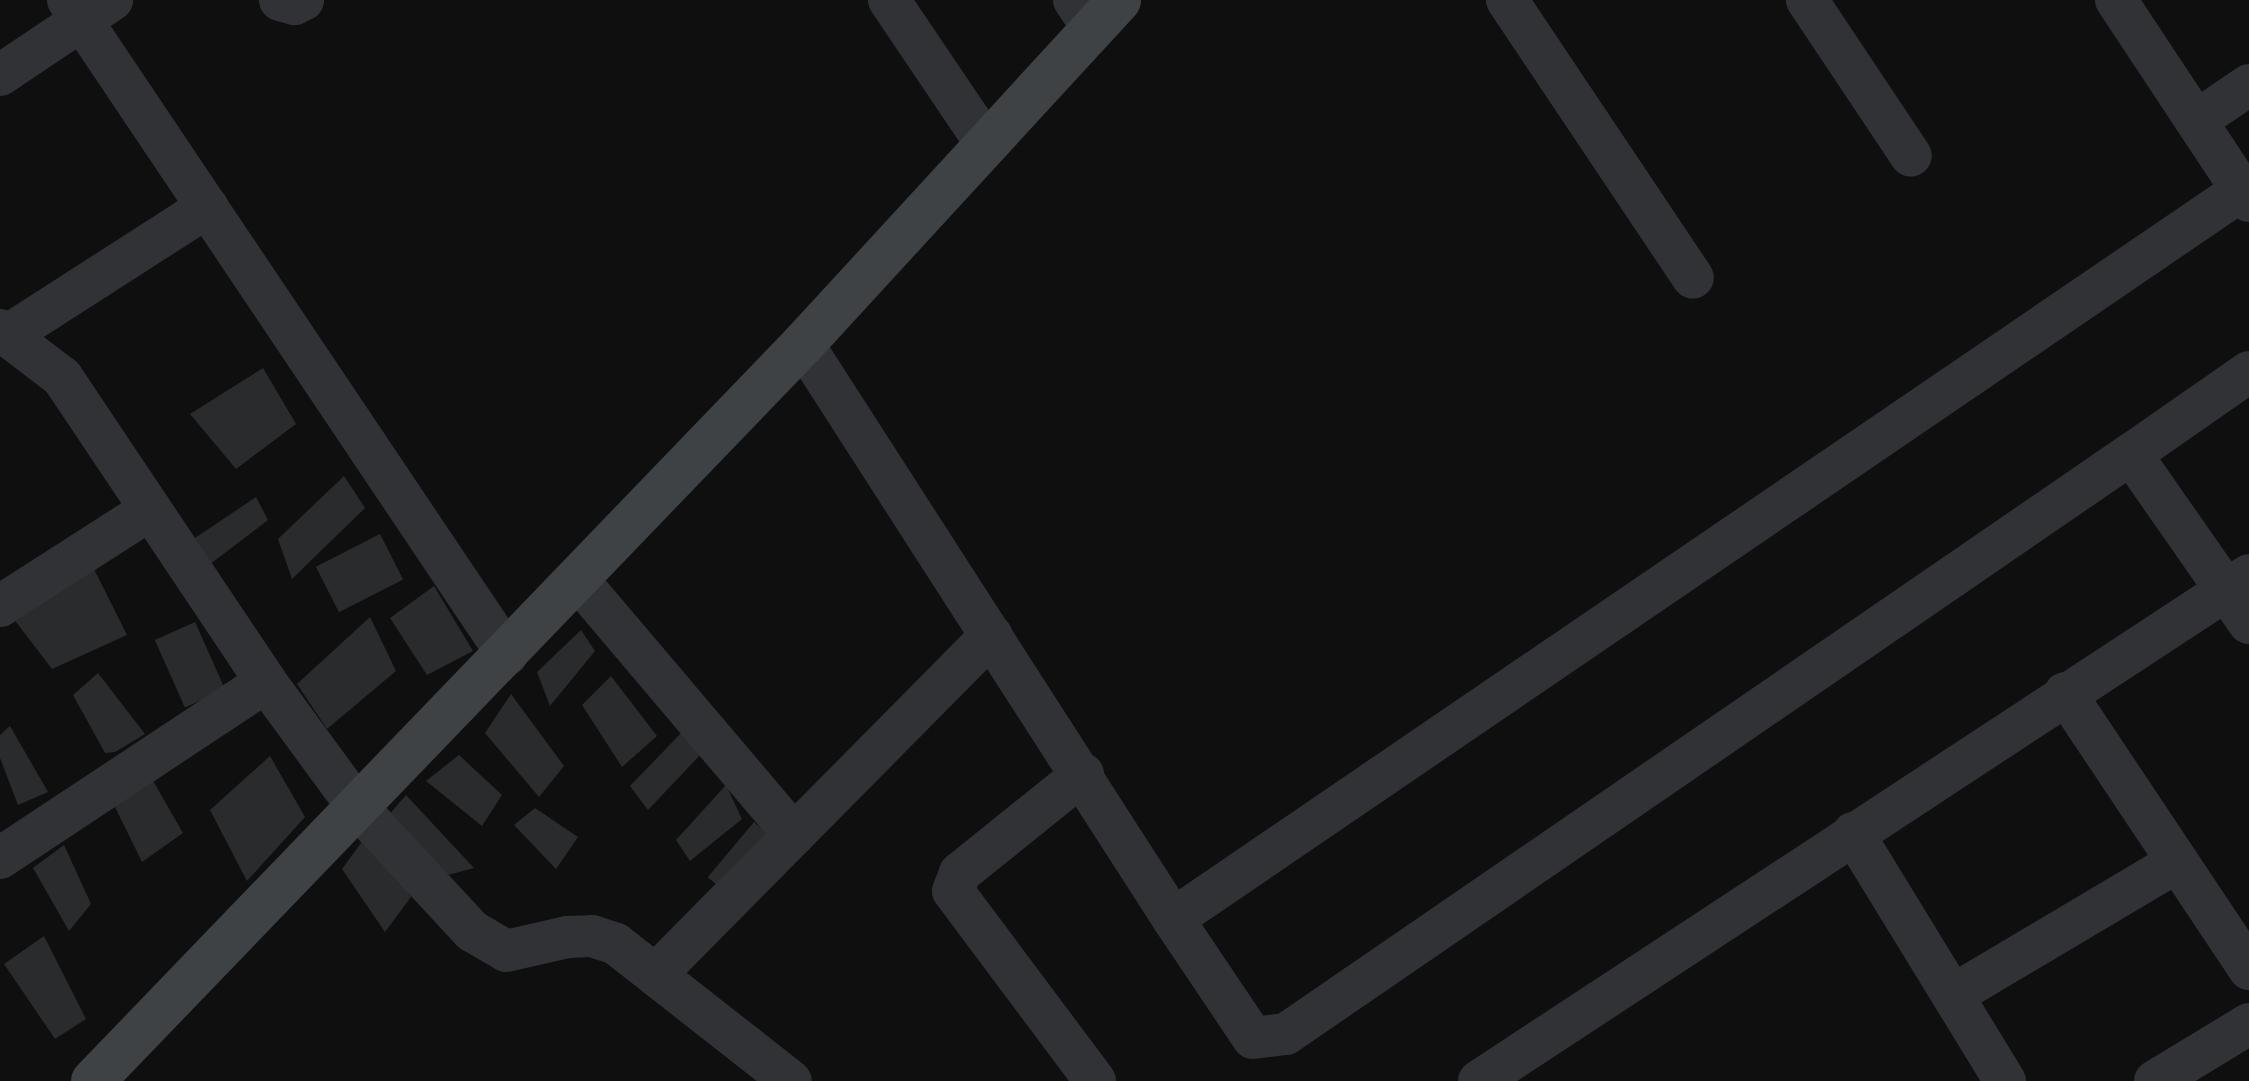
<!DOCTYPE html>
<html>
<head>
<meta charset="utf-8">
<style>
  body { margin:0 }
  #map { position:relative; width:2249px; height:1081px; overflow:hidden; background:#0f0f10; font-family:"PT Sans Narrow",sans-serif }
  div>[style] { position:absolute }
  .building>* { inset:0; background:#2a2b2c; transform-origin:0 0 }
  .street>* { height:42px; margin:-21px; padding:0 21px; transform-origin:21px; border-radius:21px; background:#303235 }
  .secondary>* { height:44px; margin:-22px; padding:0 22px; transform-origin:22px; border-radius:22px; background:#3e4245 }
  span { translate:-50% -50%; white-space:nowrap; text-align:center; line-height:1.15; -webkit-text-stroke:8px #0a0a0b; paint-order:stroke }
</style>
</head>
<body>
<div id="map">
  <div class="building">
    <i style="clip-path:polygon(263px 368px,296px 424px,236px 469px,190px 414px)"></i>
    <i style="clip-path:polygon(344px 476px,365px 508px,292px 579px,278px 539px)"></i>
    <i style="clip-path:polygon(256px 497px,268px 520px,205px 568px,195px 538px)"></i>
    <i style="left:380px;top:534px;width:51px;height:72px;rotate:63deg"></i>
    <i style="clip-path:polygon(94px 569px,127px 635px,52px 669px,13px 618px)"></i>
    <i style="clip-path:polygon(434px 586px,473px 651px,427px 675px,390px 618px)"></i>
    <i style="clip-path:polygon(370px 617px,396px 671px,327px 729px,297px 684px)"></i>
    <i style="left:195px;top:622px;width:74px;height:44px;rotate:66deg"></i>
    <i style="clip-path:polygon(581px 630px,595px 651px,550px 706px,537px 672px)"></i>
    <i style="clip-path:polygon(98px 673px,145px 734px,115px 752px,105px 753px,73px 695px)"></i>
    <i style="clip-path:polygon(611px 676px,657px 736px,622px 767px,582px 705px)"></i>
    <i style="clip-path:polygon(511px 694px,564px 766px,539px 797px,485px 733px)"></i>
    <i style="clip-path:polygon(10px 726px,48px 792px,18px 805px,0 758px,0 735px)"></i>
    <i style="clip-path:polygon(687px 727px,702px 753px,648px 810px,630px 786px)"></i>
    <i style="clip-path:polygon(459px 755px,502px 795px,482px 826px,426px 781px)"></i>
    <i style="clip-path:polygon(270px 756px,305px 817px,247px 881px,210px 810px)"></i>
    <i style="clip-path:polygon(152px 779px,183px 833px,142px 862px,115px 807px)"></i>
    <i style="clip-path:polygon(726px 785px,742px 819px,690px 861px,676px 840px)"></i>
    <i style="clip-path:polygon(406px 795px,474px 868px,441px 877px,388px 816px)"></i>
    <i style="clip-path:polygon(535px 808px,578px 837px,556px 869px,514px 825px)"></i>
    <i style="left:754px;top:822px;width:23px;height:72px;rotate:40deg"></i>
    <i style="clip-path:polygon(369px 832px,411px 897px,385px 932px,342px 869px)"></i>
    <i style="clip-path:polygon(64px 845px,91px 904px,69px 931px,33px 868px)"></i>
    <i style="clip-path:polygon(44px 936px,86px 1019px,55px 1039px,4px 964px)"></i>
  </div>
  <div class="street">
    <i style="left:68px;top:0;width:788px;rotate:56.13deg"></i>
    <i style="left:280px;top:0;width:15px;rotate:16deg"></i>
    <i style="left:294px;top:4px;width:10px;rotate:-24deg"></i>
    <i style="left:889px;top:0;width:174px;rotate:56deg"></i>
    <i style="left:1074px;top:0;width:34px;rotate:56deg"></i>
    <i style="left:1507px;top:0;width:334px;rotate:56.2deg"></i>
    <i style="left:1807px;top:0;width:187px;rotate:56.3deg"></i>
    <i style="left:2116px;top:0;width:241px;rotate:56.5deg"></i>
    <i style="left:0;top:75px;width:135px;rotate:-33.8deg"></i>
    <i style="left:2196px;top:121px;width:64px;rotate:-34.2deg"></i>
    <i style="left:0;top:330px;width:78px;rotate:37.2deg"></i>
    <i style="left:62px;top:377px;width:367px;rotate:56.2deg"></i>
    <i style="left:266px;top:682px;width:157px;rotate:53.8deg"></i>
    <i style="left:359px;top:809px;width:166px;rotate:47.2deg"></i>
    <i style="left:472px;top:931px;width:39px;rotate:30deg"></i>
    <i style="left:506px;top:951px;width:63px;rotate:-12.9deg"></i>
    <i style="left:567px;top:937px;width:25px;rotate:-2deg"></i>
    <i style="left:592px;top:936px;width:25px;rotate:18deg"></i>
    <i style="left:616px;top:944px;width:222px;rotate:38.1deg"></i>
    <i style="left:8px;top:335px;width:237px;rotate:-32.7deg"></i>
    <i style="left:803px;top:344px;width:684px;rotate:57.24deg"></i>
    <i style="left:1173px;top:919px;width:1294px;rotate:-34.29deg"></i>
    <i style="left:2249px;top:372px;width:144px;rotate:145.2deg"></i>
    <i style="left:2131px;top:454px;width:206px;rotate:55.1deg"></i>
    <i style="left:578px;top:580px;width:334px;rotate:49.7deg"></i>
    <i style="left:0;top:606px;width:179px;rotate:-32.7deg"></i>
    <i style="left:2065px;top:693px;width:332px;rotate:56.3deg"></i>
    <i style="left:1083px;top:774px;width:158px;rotate:141.2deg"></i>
    <i style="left:960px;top:873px;width:19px;rotate:111deg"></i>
    <i style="left:953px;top:891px;width:237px;rotate:53.2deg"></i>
    <i style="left:1853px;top:833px;width:291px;rotate:58.5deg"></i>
    <i style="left:0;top:858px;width:319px;rotate:-33.5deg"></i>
    <i style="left:1173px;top:919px;width:143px;rotate:56.1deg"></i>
    <i style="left:1253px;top:1038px;width:33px;rotate:-7deg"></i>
    <i style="left:1286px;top:1034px;width:1025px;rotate:-34.47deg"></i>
    <i style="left:658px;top:972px;width:474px;rotate:-45.3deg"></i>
    <i style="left:1953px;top:995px;width:261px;rotate:-30.7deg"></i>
    <i style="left:1479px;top:1081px;width:921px;rotate:-33.31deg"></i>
    <i style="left:2155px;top:1081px;width:110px;rotate:-31.2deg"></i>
  </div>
  <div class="secondary">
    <i style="left:93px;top:1081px;width:1023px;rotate:-46.07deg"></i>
    <i style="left:803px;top:344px;width:467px;rotate:-47.4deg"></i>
  </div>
</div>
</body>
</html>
